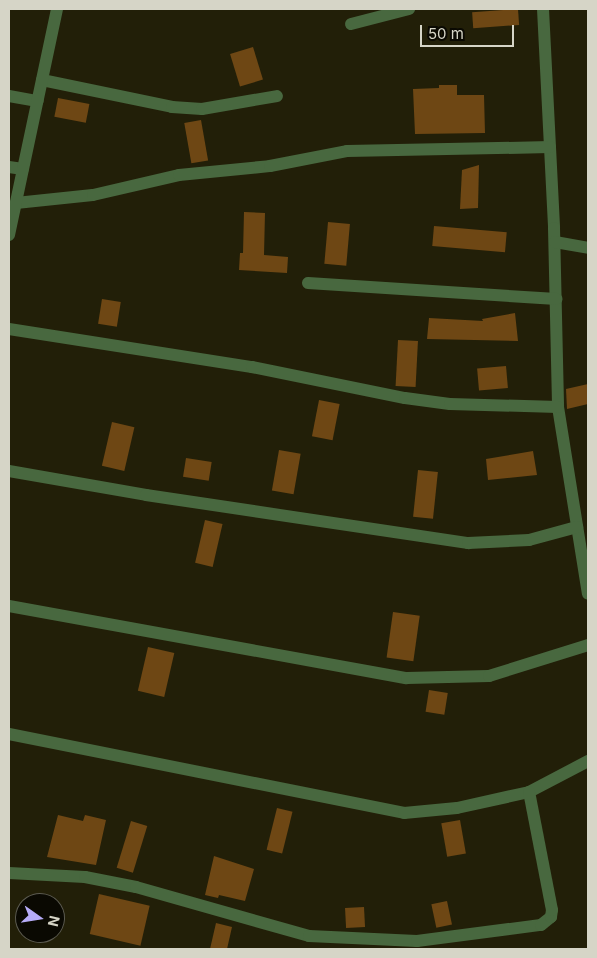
<!DOCTYPE html>
<html>
<head>
<meta charset="utf-8">
<style>
  body { margin:0 }
  #map { position:relative; width:597px; height:958px; overflow:hidden; background:#221f08; font-family:Inter,sans-serif }
  div>[style] { position:absolute }
  .building>* { inset:0; background:#6e4714; transform-origin:0 0 }
  .minor>* { height:12px; margin:-6px; padding:0 6px; transform-origin:6px; border-radius:6px; background:#48683f }
  span { translate:-50% -50%; white-space:nowrap; text-align:center; line-height:1.15; -webkit-text-stroke:4.5px #0a0902; paint-order:stroke }
  .frame { position:absolute; inset:0; border:10px solid #d6d5c7; pointer-events:none }
  .north { position:absolute; left:15px; top:893px; width:50px; height:50px; box-sizing:border-box; background:#0a0902; border:1px solid #5c5b51; border-radius:50%; rotate:103deg; font-size:14px; font-weight:700; line-height:20px; text-align:center; color:#d6d5c7 }
  .north::after { content:''; display:block; margin:auto; width:18px; height:22px; background:#b6acf8; clip-path:polygon(50% 0,100% 100%,50% 72%,0 100%) }
  .scale { position:absolute; left:420px; top:25px; width:94px; height:22px; box-sizing:border-box; border:2px solid #d6d5c7; border-top:0; padding-left:6px; font-size:15px; line-height:18px; white-space:nowrap; color:#d6d5c7; -webkit-text-stroke:4px #0a0902; paint-order:stroke }
</style>
</head>
<body>
<div id="map">
  <div class="building">
    <i style="left:518px;top:9px;width:16px;height:46px;rotate:86deg"></i>
    <i style="left:253px;top:47px;width:34px;height:24px;rotate:73deg"></i>
    <i style="clip-path:polygon(439px 85px,457px 85px,457px 95px,484px 95px,485px 133px,415px 134px,413px 89px,439px 88px)"></i>
    <i style="left:58px;top:98px;width:32px;height:19px;rotate:11deg"></i>
    <i style="left:201px;top:120px;width:41px;height:17px;rotate:80deg"></i>
    <i style="clip-path:polygon(479px 165px,478px 208px,460px 209px,462px 170px)"></i>
    <i style="clip-path:polygon(244px 212px,265px 213px,264px 255px,288px 257px,287px 273px,239px 270px,240px 253px,243px 253px)"></i>
    <i style="left:328px;top:222px;width:22px;height:42px;rotate:5deg"></i>
    <i style="left:434px;top:226px;width:73px;height:20px;rotate:5deg"></i>
    <i style="left:102px;top:299px;width:19px;height:25px;rotate:9deg"></i>
    <i style="clip-path:polygon(515px 313px,518px 341px,427px 339px,429px 318px,483px 321px,482px 319px)"></i>
    <i style="left:398px;top:340px;width:20px;height:46px;rotate:3deg"></i>
    <i style="left:506px;top:366px;width:22px;height:29px;rotate:85deg"></i>
    <i style="clip-path:polygon(588px 384px,588px 404px,567px 409px,566px 389px)"></i>
    <i style="left:319px;top:400px;width:21px;height:37px;rotate:11deg"></i>
    <i style="left:112px;top:422px;width:23px;height:45px;rotate:13deg"></i>
    <i style="left:279px;top:450px;width:22px;height:41px;rotate:10deg"></i>
    <i style="clip-path:polygon(533px 451px,537px 475px,488px 480px,486px 459px)"></i>
    <i style="left:186px;top:458px;width:26px;height:19px;rotate:9deg"></i>
    <i style="left:418px;top:470px;width:20px;height:47px;rotate:6deg"></i>
    <i style="left:205px;top:520px;width:18px;height:44px;rotate:13deg"></i>
    <i style="left:393px;top:612px;width:27px;height:46px;rotate:8deg"></i>
    <i style="left:148px;top:647px;width:27px;height:45px;rotate:13deg"></i>
    <i style="left:429px;top:690px;width:19px;height:22px;rotate:9deg"></i>
    <i style="left:277px;top:808px;width:16px;height:43px;rotate:14deg"></i>
    <i style="clip-path:polygon(58px 815px,83px 821px,85px 815px,106px 820px,96px 865px,47px 857px)"></i>
    <i style="left:460px;top:820px;width:34px;height:19px;rotate:80deg"></i>
    <i style="left:131px;top:821px;width:17px;height:49px;rotate:17deg"></i>
    <i style="clip-path:polygon(214px 856px,254px 869px,245px 901px,219px 895px,218px 898px,205px 895px)"></i>
    <i style="left:99px;top:894px;width:52px;height:41px;rotate:13deg"></i>
    <i style="left:447px;top:901px;width:24px;height:16px;rotate:78deg"></i>
    <i style="left:364px;top:907px;width:20px;height:19px;rotate:87deg"></i>
    <i style="clip-path:polygon(216px 923px,232px 927px,227px 949px,210px 949px)"></i>
  </div>
  <div class="minor">
    <i style="left:543px;top:9px;width:219px;rotate:87.1deg"></i>
    <i style="left:554px;top:228px;width:179px;rotate:88.7deg"></i>
    <i style="left:558px;top:407px;width:189px;rotate:80.9deg"></i>
    <i style="left:351px;top:24px;width:60px;rotate:-14.5deg"></i>
    <i style="left:42px;top:80px;width:133px;rotate:11.7deg"></i>
    <i style="left:172px;top:107px;width:30px;rotate:4deg"></i>
    <i style="left:202px;top:109px;width:76px;rotate:-9.8deg"></i>
    <i style="left:9px;top:96px;width:29px;rotate:10deg"></i>
    <i style="left:9px;top:167px;width:14px;rotate:8deg"></i>
    <i style="left:16px;top:203px;width:77px;rotate:-5.9deg"></i>
    <i style="left:93px;top:195px;width:88px;rotate:-13.1deg"></i>
    <i style="left:179px;top:175px;width:91px;rotate:-5.6deg"></i>
    <i style="left:270px;top:166px;width:78px;rotate:-11deg"></i>
    <i style="left:347px;top:151px;width:203px;rotate:-1.1deg"></i>
    <i style="left:9px;top:235px;width:231px;rotate:-78deg"></i>
    <i style="left:555px;top:242px;width:34px;rotate:10deg"></i>
    <i style="left:308px;top:283px;width:249px;rotate:3.7deg"></i>
    <i style="left:9px;top:329px;width:246px;rotate:8.9deg"></i>
    <i style="left:252px;top:367px;width:156px;rotate:11.5deg"></i>
    <i style="left:405px;top:398px;width:45px;rotate:7.6deg"></i>
    <i style="left:450px;top:404px;width:108px;rotate:1.6deg"></i>
    <i style="left:9px;top:471px;width:139px;rotate:9.9deg"></i>
    <i style="left:146px;top:495px;width:326px;rotate:8.5deg"></i>
    <i style="left:468px;top:543px;width:61px;rotate:-2.8deg"></i>
    <i style="left:529px;top:540px;width:50px;rotate:-15.2deg"></i>
    <i style="left:9px;top:606px;width:404px;rotate:10.3deg"></i>
    <i style="left:407px;top:678px;width:82px;rotate:-1.4deg"></i>
    <i style="left:489px;top:676px;width:104px;rotate:-17.4deg"></i>
    <i style="left:9px;top:734px;width:403px;rotate:11.3deg"></i>
    <i style="left:404px;top:813px;width:53px;rotate:-5.4deg"></i>
    <i style="left:457px;top:808px;width:74px;rotate:-12.5deg"></i>
    <i style="left:529px;top:792px;width:67px;rotate:-27.7deg"></i>
    <i style="left:9px;top:873px;width:76px;rotate:3deg"></i>
    <i style="left:85px;top:877px;width:52px;rotate:11.1deg"></i>
    <i style="left:136px;top:887px;width:180px;rotate:15.8deg"></i>
    <i style="left:309px;top:936px;width:108px;rotate:2.7deg"></i>
    <i style="left:417px;top:941px;width:125px;rotate:-7.4deg"></i>
    <i style="left:541px;top:925px;width:13px;rotate:-39deg"></i>
    <i style="left:551px;top:917px;width:7px;rotate:-82deg"></i>
    <i style="left:552px;top:910px;width:120px;rotate:-101deg"></i>
  </div>
  <div class="frame"></div>
  <div class="north">N</div>
  <div class="scale">50 m</div>
</div>
</body>
</html>
